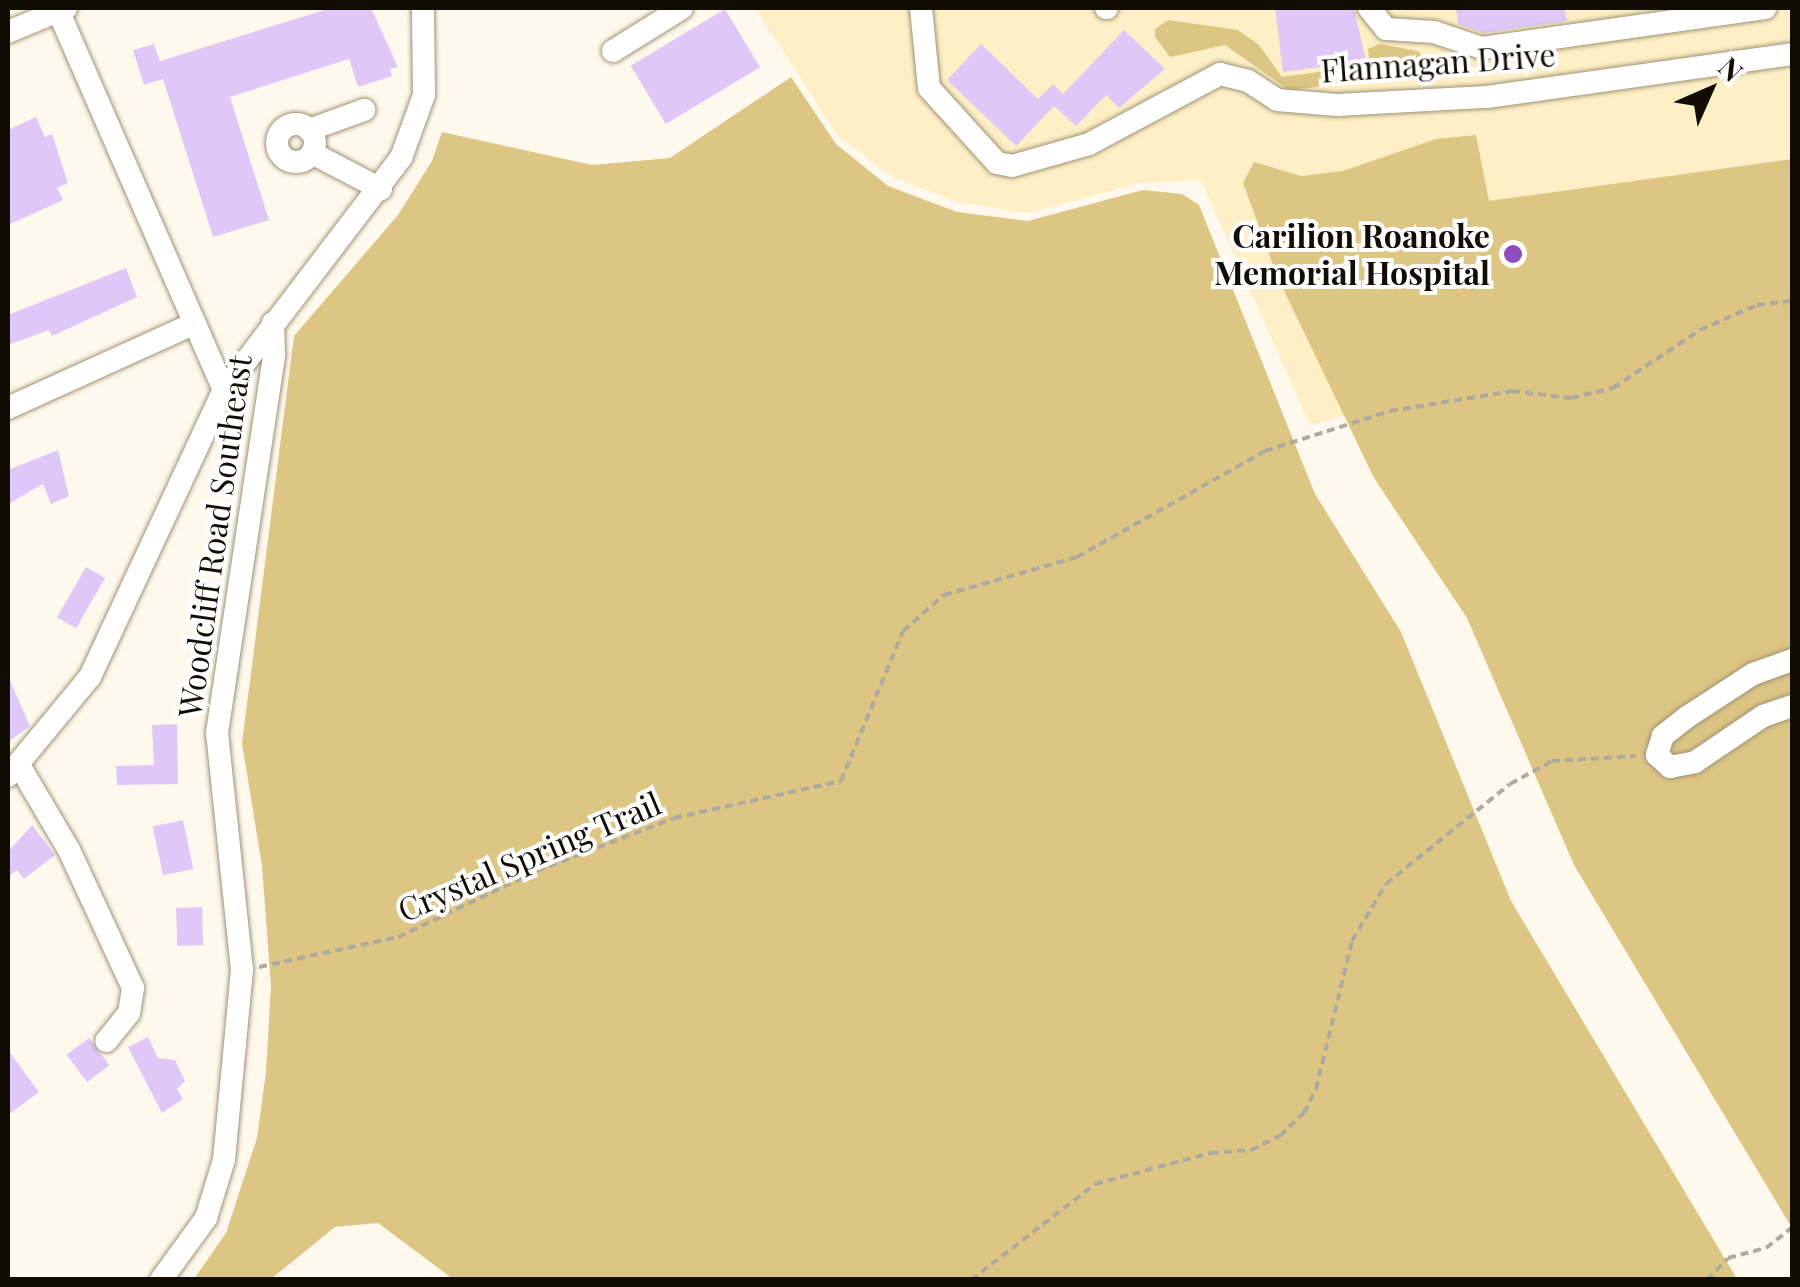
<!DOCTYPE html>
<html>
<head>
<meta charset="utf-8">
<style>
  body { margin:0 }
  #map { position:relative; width:1800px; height:1287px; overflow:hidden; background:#fef9ec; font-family:"Playfair Display",serif }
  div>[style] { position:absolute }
  .built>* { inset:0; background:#feefc6 }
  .forest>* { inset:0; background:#ddc584 }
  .building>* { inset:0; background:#dfc7f7; transform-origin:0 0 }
  .path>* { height:4px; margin-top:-2px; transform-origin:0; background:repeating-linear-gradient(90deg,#aeaa9e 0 8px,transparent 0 13px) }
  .roads { filter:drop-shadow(0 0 2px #9e9374) drop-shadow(0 0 2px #9e9374) }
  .minor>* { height:22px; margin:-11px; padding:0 11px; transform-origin:11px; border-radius:11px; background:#fff }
  .minor>.ring { margin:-11px; padding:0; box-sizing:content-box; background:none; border:22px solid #fff; border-radius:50% }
  .dots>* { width:28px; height:28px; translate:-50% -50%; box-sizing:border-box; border:5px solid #fff; border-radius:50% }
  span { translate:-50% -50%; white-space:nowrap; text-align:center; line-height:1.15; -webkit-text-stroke:8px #fff; paint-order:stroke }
  .street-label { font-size:32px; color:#110d04 }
  .poi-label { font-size:32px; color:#110d04; font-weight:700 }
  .right { translate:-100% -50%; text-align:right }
  .frame { position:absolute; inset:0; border:10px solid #110d04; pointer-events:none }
  .north { position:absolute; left:1660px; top:40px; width:100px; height:100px; -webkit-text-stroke:8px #fff; paint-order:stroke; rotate:45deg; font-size:28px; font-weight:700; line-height:40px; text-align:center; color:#110d04 }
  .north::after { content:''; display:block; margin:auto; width:35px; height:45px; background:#110d04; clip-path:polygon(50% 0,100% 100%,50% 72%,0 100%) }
</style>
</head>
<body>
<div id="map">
  <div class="built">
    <i style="clip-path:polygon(755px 8px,1792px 8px,1792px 296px,1310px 425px,1201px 180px,1139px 183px,1028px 213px,957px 202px,891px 176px,838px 136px)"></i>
  </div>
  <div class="forest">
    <i style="clip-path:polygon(1168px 20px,1238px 30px,1259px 45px,1282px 77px,1370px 65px,1368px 49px,1379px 44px,1418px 51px,1429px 62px,1384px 80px,1289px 90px,1225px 45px,1170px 57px,1155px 37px,1155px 29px)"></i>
    <i style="clip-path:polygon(791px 77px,836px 144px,888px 186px,957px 212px,1028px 221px,1143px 190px,1182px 194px,1199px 205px,1315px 494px,1401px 632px,1511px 901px,1737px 1279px,453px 1279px,378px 1223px,335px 1227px,271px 1279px,194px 1279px,226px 1233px,257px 1138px,266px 1072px,271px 986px,262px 866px,242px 743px,294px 336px,398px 215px,432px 161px,442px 132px,592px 165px,670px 158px)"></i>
    <i style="clip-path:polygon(1476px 135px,1489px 201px,1792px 159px,1792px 1228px,1574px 865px,1467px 618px,1374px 478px,1277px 276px,1243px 183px,1254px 162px,1301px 176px,1343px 171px,1436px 139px)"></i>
  </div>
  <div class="building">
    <i style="clip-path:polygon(331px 8px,371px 8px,398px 67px,390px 69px,392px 76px,358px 87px,349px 59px,230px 97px,269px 220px,213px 237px,163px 79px,144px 85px,133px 50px,154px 44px,160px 61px)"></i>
    <i style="clip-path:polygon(1275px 8px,1354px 8px,1366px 61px,1283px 72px)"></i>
    <i style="clip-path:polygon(1456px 8px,1565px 8px,1567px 21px,1483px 33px,1458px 24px)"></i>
    <i style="left:725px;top:9px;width:68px;height:110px;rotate:59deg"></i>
    <i style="clip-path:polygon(1124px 30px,1165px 69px,1119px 108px,1106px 95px,1076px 126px,1054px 106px,1016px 146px,947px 80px,981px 44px,1038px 99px,1053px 84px,1063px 94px)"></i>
    <i style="clip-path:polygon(36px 117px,45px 137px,52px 134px,68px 183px,57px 188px,63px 200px,8px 225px,8px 130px)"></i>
    <i style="clip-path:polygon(126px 268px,137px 297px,52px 336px,49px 330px,8px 345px,8px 315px)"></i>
    <i style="clip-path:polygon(58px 450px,69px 496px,51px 504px,43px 484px,8px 504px,8px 470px)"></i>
    <i style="left:86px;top:567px;width:22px;height:58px;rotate:30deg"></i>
    <i style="clip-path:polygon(8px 676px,30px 726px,8px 742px)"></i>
    <i style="clip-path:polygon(177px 724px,178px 784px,117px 785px,116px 766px,154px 765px,152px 725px)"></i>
    <i style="left:183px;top:820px;width:50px;height:31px;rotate:78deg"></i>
    <i style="clip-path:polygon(32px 825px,55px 855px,24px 879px,17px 870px,8px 877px,8px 852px)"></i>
    <i style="left:202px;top:907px;width:38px;height:26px;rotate:88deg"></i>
    <i style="clip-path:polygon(148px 1037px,158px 1058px,175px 1060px,185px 1081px,177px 1089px,183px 1099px,162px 1113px,128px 1047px)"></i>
    <i style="left:89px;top:1038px;width:34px;height:28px;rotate:53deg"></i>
    <i style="clip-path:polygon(8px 1050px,39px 1092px,8px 1115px)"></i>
  </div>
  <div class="path">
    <i style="left:259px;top:967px;width:142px;rotate:-12.2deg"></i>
    <i style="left:398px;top:937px;width:154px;rotate:-25.4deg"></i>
    <i style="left:537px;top:871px;width:147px;rotate:-21.1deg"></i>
    <i style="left:674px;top:818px;width:171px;rotate:-12.5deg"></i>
    <i style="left:841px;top:781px;width:162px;rotate:-67.5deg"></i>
    <i style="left:903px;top:631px;width:55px;rotate:-41.3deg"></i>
    <i style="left:944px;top:595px;width:138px;rotate:-15.9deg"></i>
    <i style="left:1077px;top:557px;width:216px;rotate:-29.4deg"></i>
    <i style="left:1265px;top:451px;width:131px;rotate:-17.7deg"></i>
    <i style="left:1390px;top:411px;width:124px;rotate:-9.3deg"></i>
    <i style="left:1512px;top:391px;width:59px;rotate:6.8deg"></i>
    <i style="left:1571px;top:398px;width:43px;rotate:-13.4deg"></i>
    <i style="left:1613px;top:388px;width:105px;rotate:-33.7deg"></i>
    <i style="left:1700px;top:330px;width:62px;rotate:-23.7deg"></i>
    <i style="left:1757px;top:305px;width:35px;rotate:-7deg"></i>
    <i style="left:971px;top:1280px;width:157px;rotate:-37.7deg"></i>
    <i style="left:1095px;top:1184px;width:120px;rotate:-15deg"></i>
    <i style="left:1211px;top:1153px;width:40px;rotate:-4.3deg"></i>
    <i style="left:1251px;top:1150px;width:32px;rotate:-26deg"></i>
    <i style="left:1280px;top:1136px;width:33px;rotate:-44deg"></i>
    <i style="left:1304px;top:1113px;width:27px;rotate:-63deg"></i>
    <i style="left:1316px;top:1089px;width:152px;rotate:-76.3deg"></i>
    <i style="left:1352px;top:941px;width:66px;rotate:-59.2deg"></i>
    <i style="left:1386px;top:884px;width:159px;rotate:-38.9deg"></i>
    <i style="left:1510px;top:784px;width:48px;rotate:-28.7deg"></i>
    <i style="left:1552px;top:761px;width:84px;rotate:-3.4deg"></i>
    <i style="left:1707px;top:1280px;width:30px;rotate:-46deg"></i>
    <i style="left:1728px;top:1258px;width:39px;rotate:-15deg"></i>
    <i style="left:1766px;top:1248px;width:33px;rotate:-38deg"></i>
  </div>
  <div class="roads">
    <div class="minor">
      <i style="left:57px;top:8px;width:417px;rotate:66.4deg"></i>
      <i style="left:921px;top:8px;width:80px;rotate:84.3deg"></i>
      <i style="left:929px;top:88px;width:101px;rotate:47.8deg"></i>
      <i style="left:997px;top:163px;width:15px;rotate:11deg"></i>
      <i style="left:1012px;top:166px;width:80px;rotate:-15.9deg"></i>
      <i style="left:1089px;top:144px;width:149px;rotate:-28.1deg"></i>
      <i style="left:1220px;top:74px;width:29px;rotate:14deg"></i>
      <i style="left:1248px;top:81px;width:35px;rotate:33deg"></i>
      <i style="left:1277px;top:100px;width:60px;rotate:4.8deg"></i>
      <i style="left:1337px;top:105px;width:150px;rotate:-3.1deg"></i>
      <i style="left:1487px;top:97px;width:308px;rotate:-8deg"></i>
      <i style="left:1106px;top:8px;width:1px"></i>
      <i style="left:1369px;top:8px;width:27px;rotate:51deg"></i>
      <i style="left:1386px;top:29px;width:48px;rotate:3.6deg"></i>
      <i style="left:1434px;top:32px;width:51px;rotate:18.4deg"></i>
      <i style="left:1482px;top:48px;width:286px;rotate:-8deg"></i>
      <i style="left:8px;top:32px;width:63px;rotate:-22.5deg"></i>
      <i style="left:613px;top:51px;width:81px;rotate:-31.9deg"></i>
      <i class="ring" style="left:277px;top:124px;width:16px;height:16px"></i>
      <i style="left:309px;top:130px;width:59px;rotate:-20deg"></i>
      <i style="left:312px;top:153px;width:78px;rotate:27.6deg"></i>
      <i style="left:8px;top:408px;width:205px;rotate:-24.4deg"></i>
      <i style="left:1792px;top:660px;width:41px;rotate:160.3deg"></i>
      <i style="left:1753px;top:674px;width:79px;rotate:146.9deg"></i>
      <i style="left:1687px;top:717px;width:31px;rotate:142deg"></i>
      <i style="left:1663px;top:736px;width:20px;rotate:108deg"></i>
      <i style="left:1657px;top:755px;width:18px;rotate:43deg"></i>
      <i style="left:1670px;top:767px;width:25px;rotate:-11deg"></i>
      <i style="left:1695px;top:762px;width:82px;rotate:-34.1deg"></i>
      <i style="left:1763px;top:716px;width:31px;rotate:-19deg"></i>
      <i style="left:19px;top:765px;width:99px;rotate:59.5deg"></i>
      <i style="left:69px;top:850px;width:152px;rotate:65.1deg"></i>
      <i style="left:133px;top:988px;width:25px;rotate:99deg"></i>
      <i style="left:129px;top:1013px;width:36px;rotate:129deg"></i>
      <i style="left:8px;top:776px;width:129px;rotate:-50.4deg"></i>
      <i style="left:90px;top:677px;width:317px;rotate:-65deg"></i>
      <i style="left:224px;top:390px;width:292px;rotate:-52.7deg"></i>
      <i style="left:401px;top:158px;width:67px;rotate:-69.9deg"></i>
      <i style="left:424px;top:95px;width:87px;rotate:-90.7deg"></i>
      <i style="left:161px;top:1280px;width:77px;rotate:-54deg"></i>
      <i style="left:206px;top:1218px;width:61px;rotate:-72.8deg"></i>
      <i style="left:224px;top:1160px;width:191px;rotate:-84.6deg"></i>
      <i style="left:242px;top:970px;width:238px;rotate:-96deg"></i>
      <i style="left:217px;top:733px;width:383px;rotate:-81.4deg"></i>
      <i style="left:274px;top:354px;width:31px;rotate:-92deg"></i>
    </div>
  </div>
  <div class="dots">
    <i style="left:1513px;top:254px;background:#8d4bbf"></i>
  </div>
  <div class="street-label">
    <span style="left:1438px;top:62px;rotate:-4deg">Flannagan Drive</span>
    <span style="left:214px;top:536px;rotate:-82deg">Woodcliff Road Southeast</span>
    <span style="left:529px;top:856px;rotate:-23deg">Crystal Spring Trail</span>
  </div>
  <div class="poi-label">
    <span class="right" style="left:1490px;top:254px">Carilion Roanoke<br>Memorial Hospital</span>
  </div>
  <div class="frame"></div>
  <div class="north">N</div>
</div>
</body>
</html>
